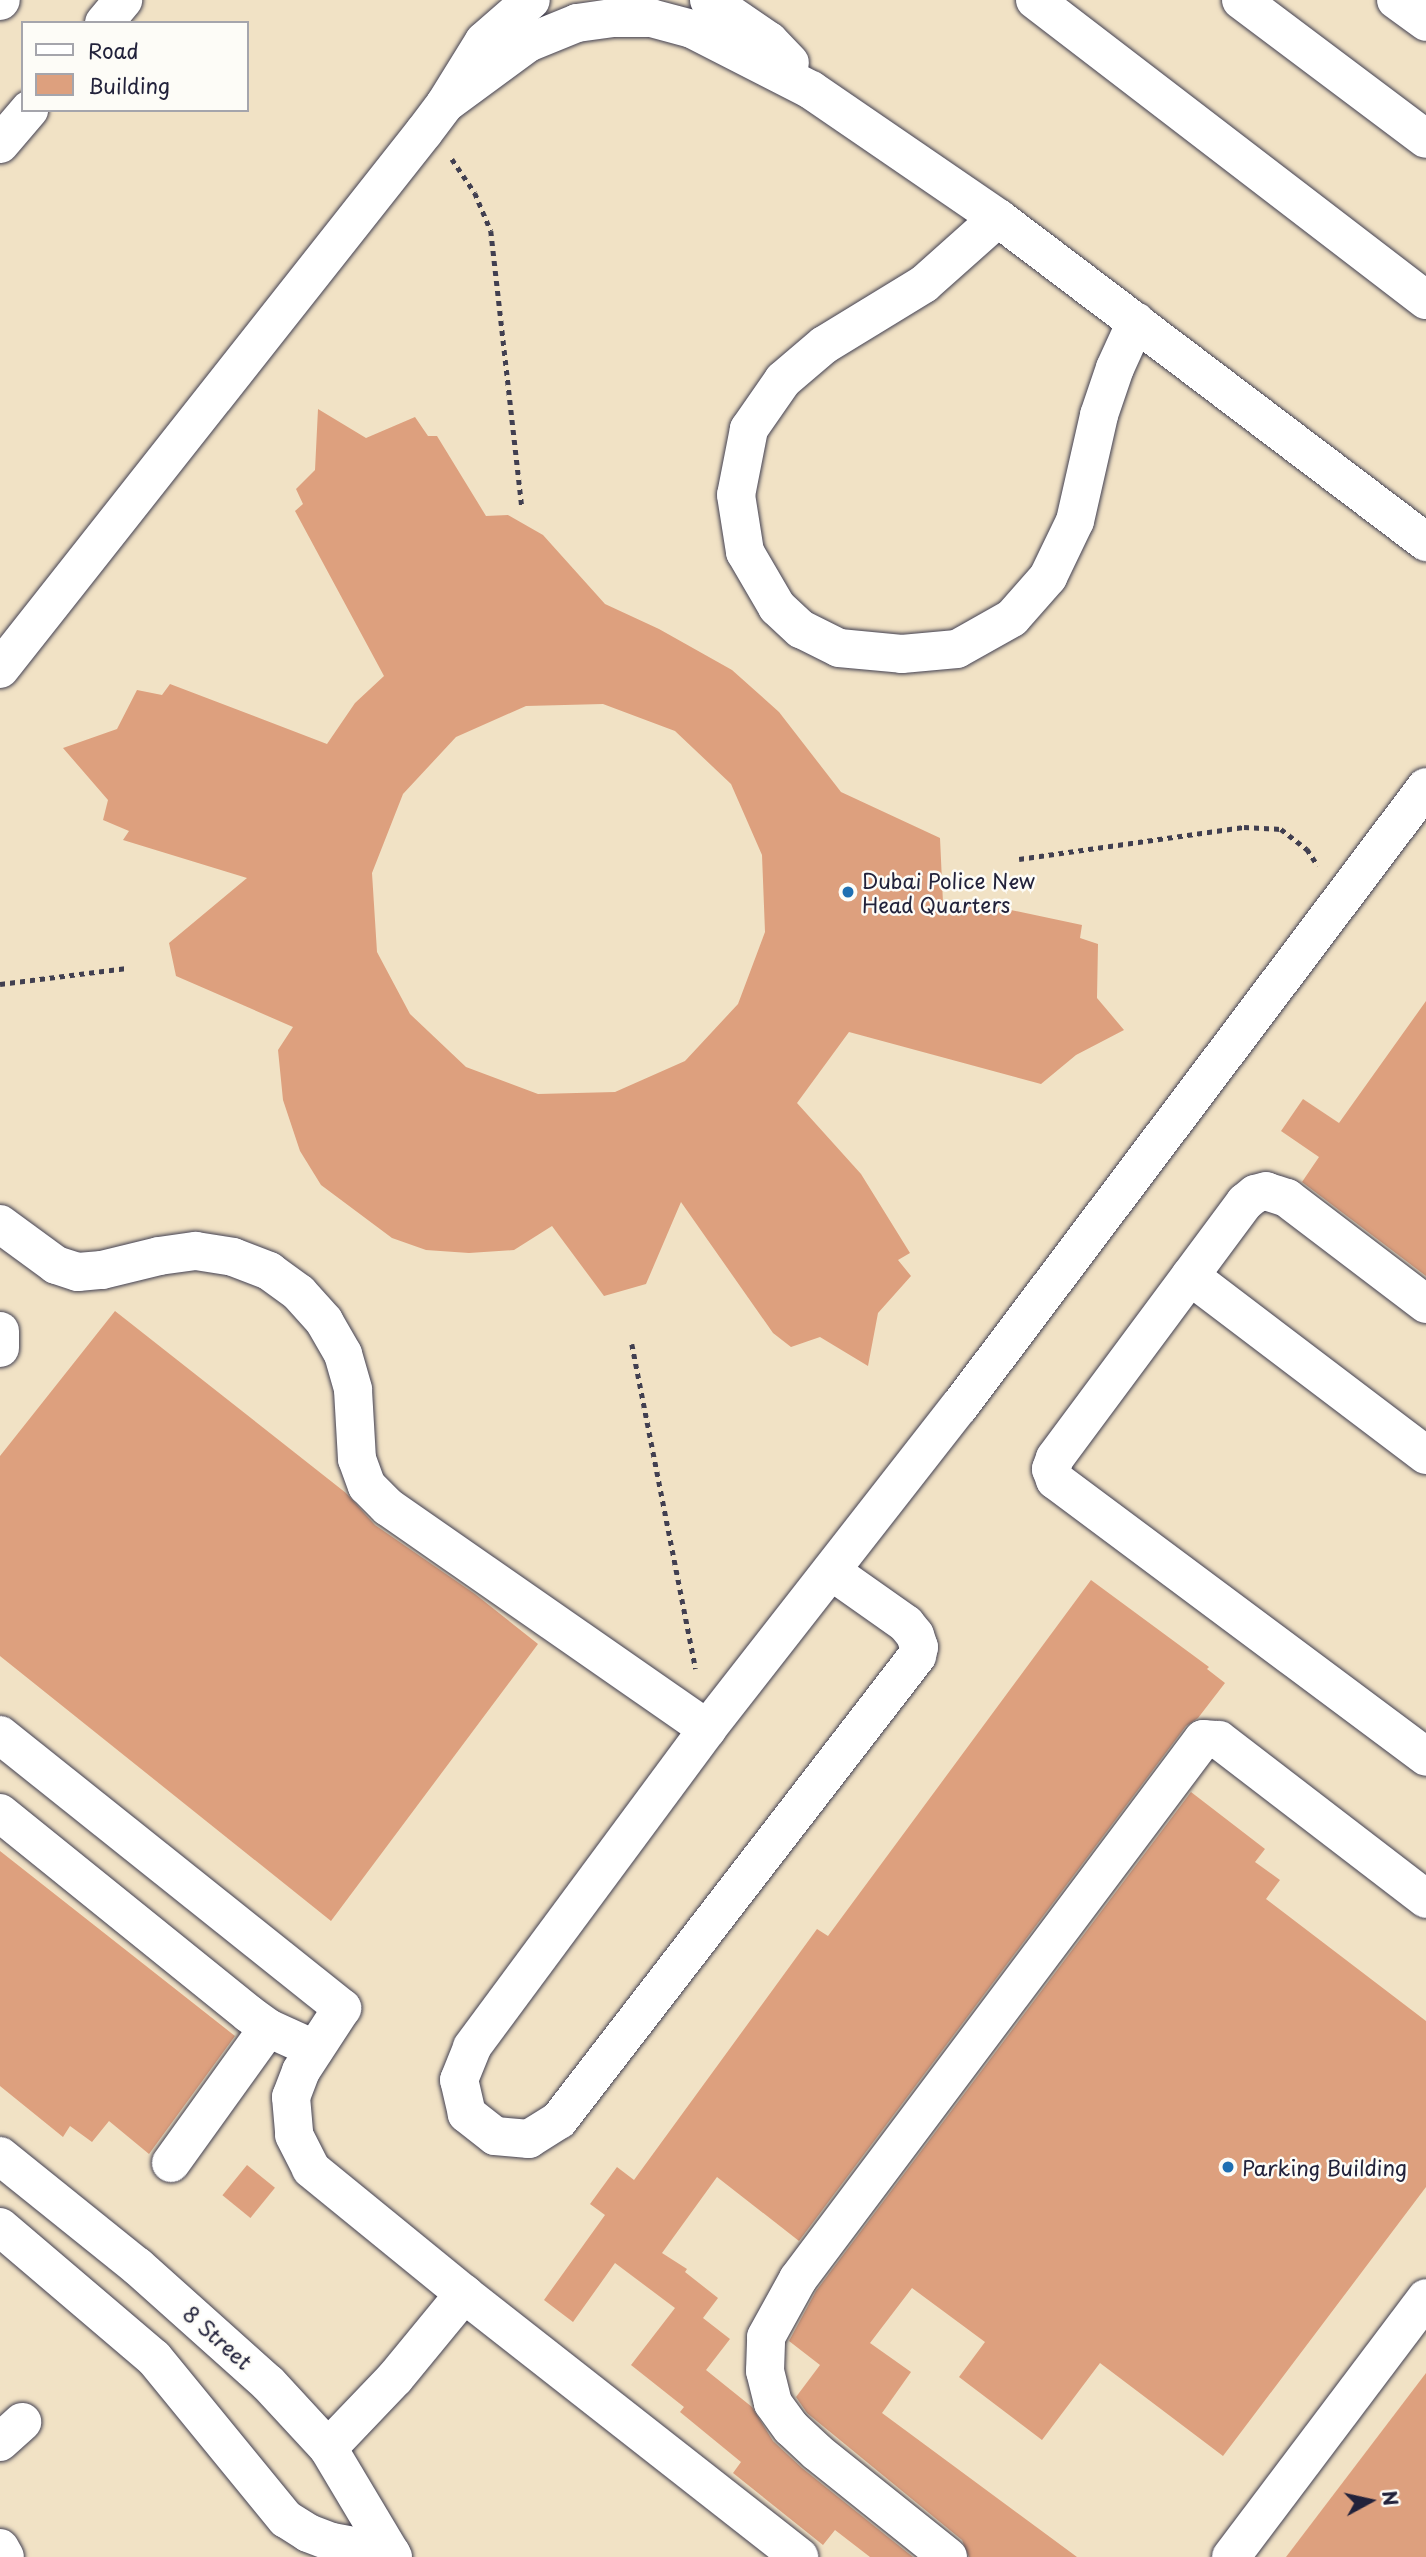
<!DOCTYPE html>
<html>
<head>
<meta charset="utf-8">
<style>
  body { margin:0 }
  #map { position:relative; width:1426px; height:2557px; overflow:hidden; background:#f1e2c5; font-family:"Playpen Sans",sans-serif }
  div>[style] { position:absolute }
  .building>* { inset:0; background:#dda07e; transform-origin:0 0 }
  .path>* { height:4.5px; margin-top:-2.25px; transform-origin:0; background:repeating-linear-gradient(90deg,#413f50 0 5px,transparent 0 10px) }
  .roads { filter:drop-shadow(0 0 2px #413f50) drop-shadow(0 0 2px #413f50) }
  .minor>* { height:38px; margin:-19px; padding:0 19px; transform-origin:19px; border-radius:19px; background:#fff }
  .major>* { height:38px; margin:-19px; padding:0 19px; transform-origin:19px; border-radius:19px; background:#fff }
  .highway>* { height:38px; margin:-19px; padding:0 19px; transform-origin:19px; border-radius:19px; background:#fff }
  .dots>* { width:19px; height:19px; translate:-50% -50%; box-sizing:border-box; border:4px solid #fdfcf7; border-radius:50% }
  span { translate:-50% -50%; white-space:nowrap; text-align:center; line-height:1.15; -webkit-text-stroke:5px #fdfcf7; paint-order:stroke }
  .poi-label { font-size:21px; color:#22223b }
  .left { translate:0 -50%; text-align:left }
  .street-label { font-size:21px; color:#22223b }
  .legend { position:absolute; left:21px; top:21px; width:228px; height:91px; box-sizing:border-box; background:#fdfcf7; border:2px solid #a5a5ac; margin:0; padding:9px 12px; list-style:none; font-size:21px; color:#22223b }
  .legend li { display:flex; align-items:center; gap:14px; height:35px }
  .legend b { width:35px; border:2px solid #a5a5ac }
  .north { position:absolute; left:1335px; top:2466px; width:70px; height:70px; -webkit-text-stroke:5px #fdfcf7; paint-order:stroke; rotate:82deg; font-size:19px; font-weight:700; line-height:28px; text-align:center; color:#22223b }
  .north::after { content:''; display:block; margin:auto; width:24px; height:32px; background:#22223b; clip-path:polygon(50% 0,100% 100%,50% 72%,0 100%) }
</style>
</head>
<body>
<div id="map">
  <div class="building">
    <i style="clip-path:polygon(evenodd,318px 409px,366px 438px,415px 417px,428px 436px,437px 436px,486px 516px,508px 515px,543px 535px,605px 604px,659px 629px,732px 670px,779px 712px,841px 792px,940px 838px,943px 903px,1006px 909px,1082px 925px,1080px 938px,1098px 944px,1097px 998px,1124px 1030px,1076px 1055px,1041px 1084px,849px 1032px,797px 1103px,861px 1174px,910px 1253px,898px 1260px,911px 1276px,878px 1313px,868px 1366px,820px 1337px,791px 1347px,773px 1333px,681px 1202px,646px 1284px,604px 1296px,552px 1226px,514px 1250px,469px 1253px,426px 1250px,392px 1238px,321px 1185px,300px 1151px,283px 1100px,278px 1050px,293px 1027px,176px 976px,169px 943px,247px 878px,123px 840px,129px 831px,103px 820px,108px 800px,63px 748px,117px 729px,137px 690px,162px 695px,170px 684px,327px 744px,355px 703px,384px 676px,295px 511px,303px 504px,296px 489px,315px 470px,318px 409px,603px 704px,675px 731px,731px 784px,762px 855px,765px 932px,738px 1004px,685px 1061px,615px 1092px,538px 1094px,466px 1067px,410px 1014px,377px 952px,372px 873px,403px 794px,456px 737px,526px 706px,603px 704px)"></i>
    <i style="clip-path:polygon(1426px 1001px,1426px 1276px,1302px 1182px,1319px 1157px,1281px 1131px,1303px 1099px,1339px 1123px)"></i>
    <i style="clip-path:polygon(115px 1311px,346px 1493px,375px 1525px,475px 1594px,538px 1644px,331px 1921px,0 1656px,0 1456px)"></i>
    <i style="clip-path:polygon(1091px 1580px,1209px 1667px,1207px 1669px,1225px 1683px,1198px 1718px,1186px 1726px,799px 2241px,717px 2177px,662px 2253px,687px 2269px,685px 2272px,718px 2298px,703px 2318px,730px 2339px,706px 2370px,752px 2407px,773px 2441px,802px 2468px,913px 2557px,870px 2557px,835px 2530px,823px 2545px,733px 2473px,741px 2462px,680px 2412px,684px 2407px,631px 2365px,675px 2308px,615px 2263px,573px 2322px,544px 2300px,605px 2215px,590px 2204px,617px 2167px,634px 2180px,817px 1929px,828px 1936px)"></i>
    <i style="clip-path:polygon(1191px 1792px,1265px 1849px,1255px 1862px,1280px 1880px,1266px 1899px,1426px 2021px,1426px 2187px,1223px 2456px,1100px 2363px,1042px 2440px,959px 2377px,985px 2342px,912px 2288px,870px 2343px,911px 2372px,882px 2413px,1077px 2557px,969px 2557px,962px 2540px,807px 2413px,796px 2397px,820px 2365px,789px 2341px,816px 2291px)"></i>
    <i style="clip-path:polygon(0 1851px,235px 2036px,149px 2154px,109px 2121px,92px 2142px,70px 2126px,63px 2137px,0 2086px)"></i>
    <i style="left:247px;top:2165px;width:36px;height:39px;rotate:39deg"></i>
    <i style="clip-path:polygon(1426px 2373px,1426px 2557px,1286px 2557px)"></i>
  </div>
  <div class="path">
    <i style="left:452px;top:159px;width:41px;rotate:55.9deg"></i>
    <i style="left:475px;top:193px;width:41px;rotate:67.2deg"></i>
    <i style="left:491px;top:231px;width:277px;rotate:83.6deg"></i>
    <i style="left:1019px;top:859px;width:227px;rotate:-8.1deg"></i>
    <i style="left:1244px;top:827px;width:37px;rotate:3deg"></i>
    <i style="left:1281px;top:829px;width:33px;rotate:38deg"></i>
    <i style="left:1307px;top:849px;width:20px;rotate:57deg"></i>
    <i style="left:0;top:984px;width:128px;rotate:-7.2deg"></i>
    <i style="left:632px;top:1344px;width:331px;rotate:78.9deg"></i>
  </div>
  <div class="roads">
    <div class="minor">
      <i style="left:709px;top:0;width:73px;rotate:34.3deg"></i>
      <i style="left:769px;top:41px;width:30px;rotate:46deg"></i>
      <i style="left:1035px;top:0;width:493px;rotate:37.5deg"></i>
      <i style="left:445px;top:104px;width:103px;rotate:-36.3deg"></i>
      <i style="left:528px;top:43px;width:53px;rotate:-22.2deg"></i>
      <i style="left:577px;top:23px;width:35px;rotate:-8deg"></i>
      <i style="left:612px;top:18px;width:39px"></i>
      <i style="left:651px;top:18px;width:42px;rotate:15deg"></i>
      <i style="left:692px;top:29px;width:134px;rotate:27.1deg"></i>
      <i style="left:811px;top:90px;width:227px;rotate:34.4deg"></i>
      <i style="left:998px;top:218px;width:537px;rotate:37.13deg"></i>
      <i style="left:998px;top:218px;width:99px;rotate:138.3deg"></i>
      <i style="left:924px;top:284px;width:117px;rotate:148.6deg"></i>
      <i style="left:824px;top:345px;width:54px;rotate:139.5deg"></i>
      <i style="left:783px;top:380px;width:60px;rotate:124.8deg"></i>
      <i style="left:749px;top:429px;width:67px;rotate:101.1deg"></i>
      <i style="left:736px;top:495px;width:58px;rotate:81deg"></i>
      <i style="left:745px;top:552px;width:64px;rotate:59.8deg"></i>
      <i style="left:777px;top:607px;width:33px;rotate:43deg"></i>
      <i style="left:801px;top:629px;width:42px;rotate:26.6deg"></i>
      <i style="left:839px;top:648px;width:63px;rotate:5.4deg"></i>
      <i style="left:902px;top:654px;width:55px;rotate:-5.2deg"></i>
      <i style="left:957px;top:649px;width:63px;rotate:-29.4deg"></i>
      <i style="left:1012px;top:618px;width:55px;rotate:-48.7deg"></i>
      <i style="left:1048px;top:577px;width:62px;rotate:-64.3deg"></i>
      <i style="left:1075px;top:521px;width:109px;rotate:-77.2deg"></i>
      <i style="left:1099px;top:415px;width:50px;rotate:-71.2deg"></i>
      <i style="left:1115px;top:368px;width:51px;rotate:-65.5deg"></i>
      <i style="left:0;top:669px;width:684px;rotate:-51.71deg"></i>
      <i style="left:424px;top:132px;width:35px;rotate:-53deg"></i>
      <i style="left:445px;top:104px;width:74px;rotate:-58.2deg"></i>
      <i style="left:484px;top:41px;width:62px;rotate:-41.1deg"></i>
      <i style="left:0;top:1224px;width:69px;rotate:36.2deg"></i>
      <i style="left:56px;top:1265px;width:23px;rotate:18deg"></i>
      <i style="left:78px;top:1272px;width:24px;rotate:-5deg"></i>
      <i style="left:102px;top:1270px;width:59px;rotate:-13.8deg"></i>
      <i style="left:159px;top:1256px;width:37px;rotate:-8deg"></i>
      <i style="left:196px;top:1251px;width:37px;rotate:9deg"></i>
      <i style="left:233px;top:1257px;width:39px;rotate:21deg"></i>
      <i style="left:269px;top:1271px;width:37px;rotate:36deg"></i>
      <i style="left:299px;top:1293px;width:38px;rotate:48deg"></i>
      <i style="left:324px;top:1321px;width:38px;rotate:60deg"></i>
      <i style="left:343px;top:1354px;width:37px;rotate:74deg"></i>
      <i style="left:353px;top:1390px;width:69px;rotate:86.7deg"></i>
      <i style="left:357px;top:1459px;width:29px;rotate:70deg"></i>
      <i style="left:367px;top:1486px;width:30px;rotate:45deg"></i>
      <i style="left:388px;top:1507px;width:389px;rotate:34.8deg"></i>
      <i style="left:1190px;top:1276px;width:296px;rotate:37.2deg"></i>
      <i style="left:1426px;top:1304px;width:175px;rotate:-142.7deg"></i>
      <i style="left:1287px;top:1198px;width:22px;rotate:-162deg"></i>
      <i style="left:1266px;top:1191px;width:11px;rotate:165deg"></i>
      <i style="left:1255px;top:1194px;width:13px;rotate:141deg"></i>
      <i style="left:1245px;top:1202px;width:319px;rotate:126.6deg"></i>
      <i style="left:1055px;top:1458px;width:12px;rotate:110deg"></i>
      <i style="left:1051px;top:1469px;width:12px;rotate:70deg"></i>
      <i style="left:1055px;top:1480px;width:463px;rotate:36.7deg"></i>
      <i style="left:0;top:1331px;width:17px;rotate:90deg"></i>
      <i style="left:831px;top:1571px;width:92px;rotate:35.2deg"></i>
      <i style="left:906px;top:1624px;width:14px;rotate:51deg"></i>
      <i style="left:915px;top:1635px;width:13px;rotate:72deg"></i>
      <i style="left:919px;top:1647px;width:9px;rotate:103deg"></i>
      <i style="left:917px;top:1656px;width:586px;rotate:127.65deg"></i>
      <i style="left:559px;top:2120px;width:36px;rotate:148deg"></i>
      <i style="left:529px;top:2139px;width:34px;rotate:-175deg"></i>
      <i style="left:495px;top:2136px;width:36px;rotate:-142deg"></i>
      <i style="left:467px;top:2114px;width:35px;rotate:-103deg"></i>
      <i style="left:459px;top:2080px;width:35px;rotate:-68deg"></i>
      <i style="left:472px;top:2047px;width:395px;rotate:-53.5deg"></i>
      <i style="left:707px;top:1729px;width:409px;rotate:-52deg"></i>
      <i style="left:959px;top:1407px;width:776px;rotate:-53.01deg"></i>
      <i style="left:0;top:1735px;width:438px;rotate:38.6deg"></i>
      <i style="left:342px;top:2008px;width:75px;rotate:123.1deg"></i>
      <i style="left:301px;top:2071px;width:28px;rotate:111deg"></i>
      <i style="left:291px;top:2097px;width:38px;rotate:85deg"></i>
      <i style="left:294px;top:2135px;width:38px;rotate:63deg"></i>
      <i style="left:311px;top:2169px;width:198px;rotate:39.2deg"></i>
      <i style="left:464px;top:2294px;width:426px;rotate:38.1deg"></i>
      <i style="left:0;top:1813px;width:320px;rotate:38.9deg"></i>
      <i style="left:249px;top:2014px;width:24px;rotate:36deg"></i>
      <i style="left:268px;top:2028px;width:51px;rotate:24.5deg"></i>
      <i style="left:0;top:2156px;width:176px;rotate:38.8deg"></i>
      <i style="left:137px;top:2266px;width:176px;rotate:41.8deg"></i>
      <i style="left:268px;top:2383px;width:88px;rotate:47.3deg"></i>
      <i style="left:328px;top:2448px;width:127px;rotate:59.2deg"></i>
      <i style="left:171px;top:2163px;width:166px;rotate:-54.3deg"></i>
      <i style="left:0;top:2227px;width:202px;rotate:40.4deg"></i>
      <i style="left:154px;top:2358px;width:208px;rotate:50.7deg"></i>
      <i style="left:286px;top:2519px;width:26px;rotate:32deg"></i>
      <i style="left:308px;top:2533px;width:26px;rotate:21deg"></i>
      <i style="left:332px;top:2542px;width:60px;rotate:10.6deg"></i>
      <i style="left:0;top:2442px;width:30px;rotate:-42deg"></i>
      <i style="left:328px;top:2448px;width:97px;rotate:-46.3deg"></i>
      <i style="left:395px;top:2378px;width:109px;rotate:-50.6deg"></i>
      <i style="left:0;top:2548px;width:10px;rotate:61deg"></i>
      <i style="left:948px;top:2557px;width:168px;rotate:-141.3deg"></i>
      <i style="left:817px;top:2452px;width:35px;rotate:-137deg"></i>
      <i style="left:791px;top:2428px;width:31px;rotate:-126deg"></i>
      <i style="left:773px;top:2403px;width:33px;rotate:-104deg"></i>
      <i style="left:765px;top:2371px;width:34px;rotate:-88deg"></i>
      <i style="left:766px;top:2337px;width:66px;rotate:-61.1deg"></i>
      <i style="left:798px;top:2279px;width:675px;rotate:-53.13deg"></i>
      <i style="left:1203px;top:1739px;width:16px;rotate:4deg"></i>
      <i style="left:1219px;top:1740px;width:261px;rotate:37.5deg"></i>
      <i style="left:1231px;top:2557px;width:324px;rotate:-53deg"></i>
    </div>
    <div class="major">
      <i style="left:1241px;top:0;width:231px;rotate:36.9deg"></i>
      <i style="left:1396px;top:0;width:37px;rotate:36deg"></i>
      <i style="left:104px;top:23px;width:30px;rotate:-50deg"></i>
      <i style="left:0;top:144px;width:45px;rotate:-49.5deg"></i>
    </div>
    <div class="highway">
      <i style="left:0;top:1px;width:1px;rotate:-45deg"></i>
    </div>
  </div>
  <div class="dots">
    <i style="left:848px;top:892px;background:#1f6fb2"></i>
    <i style="left:1228px;top:2167px;background:#1f6fb2"></i>
  </div>
  <div class="poi-label">
    <span class="left" style="left:862px;top:892px">Dubai Police New<br>Head Quarters</span>
    <span class="left" style="left:1242px;top:2167px">Parking Building</span>
  </div>
  <div class="street-label">
    <span style="left:218px;top:2337px;rotate:42deg">8 Street</span>
  </div>
  <ul class="legend">
  <li><b style="height:9px;background:#fff"></b>Road</li>
  <li><b style="height:19px;background:#dda07e"></b>Building</li>
  </ul>
  <div class="north">N</div>
</div>
</body>
</html>
